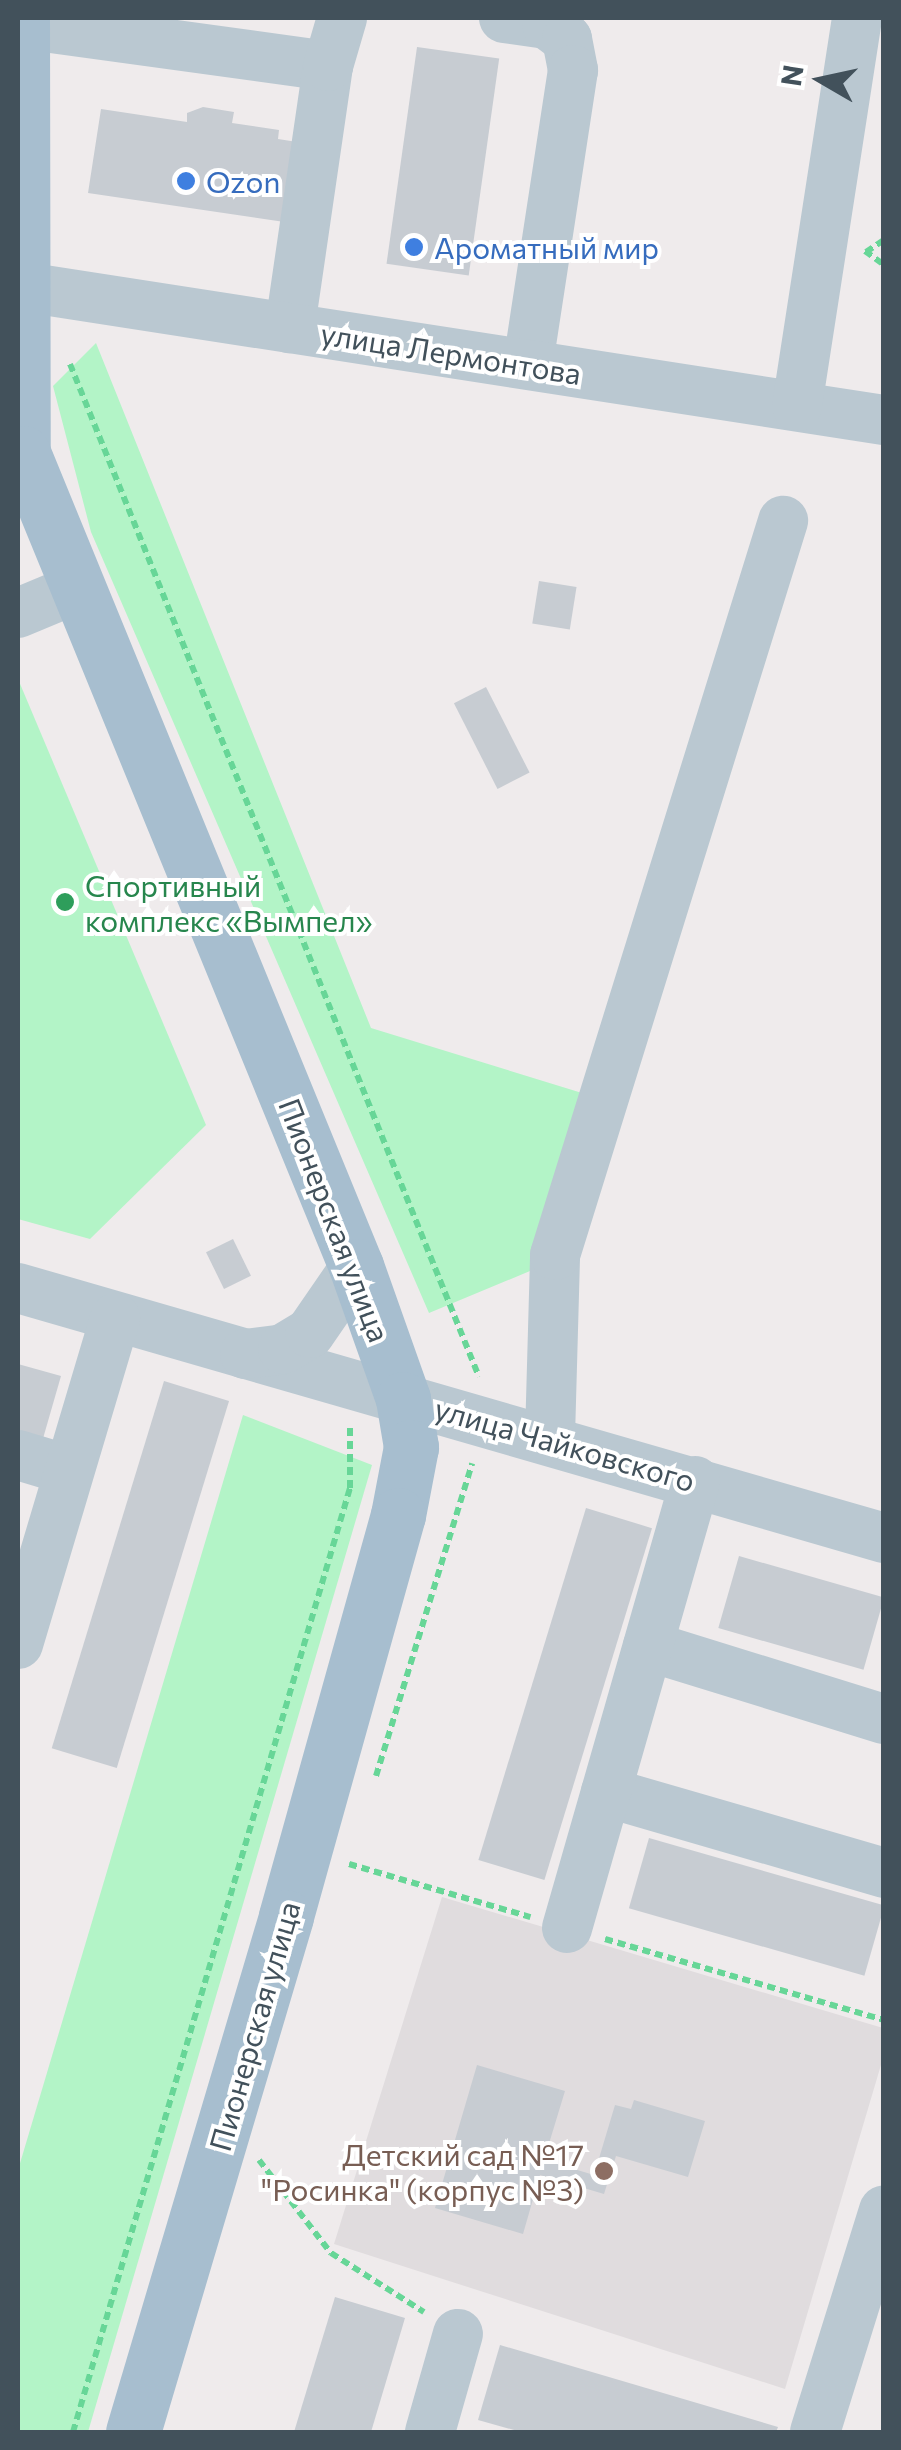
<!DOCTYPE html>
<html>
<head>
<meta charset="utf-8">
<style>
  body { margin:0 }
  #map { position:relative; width:901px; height:2450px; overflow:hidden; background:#efebec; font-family:Commissioner,sans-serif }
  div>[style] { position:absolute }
  .education>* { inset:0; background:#e0dcde }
  .green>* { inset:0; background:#b3f4c7 }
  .building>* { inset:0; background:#c7ccd2; transform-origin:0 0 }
  .path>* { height:6px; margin-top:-3px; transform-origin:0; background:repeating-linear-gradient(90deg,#67d697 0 8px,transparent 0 13px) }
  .minor>* { height:50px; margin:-25px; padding:0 25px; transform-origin:25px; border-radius:25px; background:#bac8d1 }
  .major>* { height:55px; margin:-27.5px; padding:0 27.5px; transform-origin:27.5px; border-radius:27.5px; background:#a7becf }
  .dots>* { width:28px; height:28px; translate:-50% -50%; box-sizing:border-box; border:5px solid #fff; border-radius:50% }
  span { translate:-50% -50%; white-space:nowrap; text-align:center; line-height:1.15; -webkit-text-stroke:8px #fff; paint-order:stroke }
  .shop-label { font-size:30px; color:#366cbe }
  .left { translate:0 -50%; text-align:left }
  .street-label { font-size:30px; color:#42515b }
  .leisure-label { font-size:30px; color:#27864d }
  .education-label { font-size:30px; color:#785e54 }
  .right { translate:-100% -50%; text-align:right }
  .frame { position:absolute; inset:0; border:20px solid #42515b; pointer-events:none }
  .north { position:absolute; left:771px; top:30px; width:100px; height:100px; -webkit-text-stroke:8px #fff; paint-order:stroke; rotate:279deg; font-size:28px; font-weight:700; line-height:40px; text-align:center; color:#42515b }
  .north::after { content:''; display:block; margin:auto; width:35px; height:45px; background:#42515b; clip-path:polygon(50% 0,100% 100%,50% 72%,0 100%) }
</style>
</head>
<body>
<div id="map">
  <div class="education">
    <i style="clip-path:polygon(442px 1897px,883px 2028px,883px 2058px,785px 2389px,334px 2244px)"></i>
  </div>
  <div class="green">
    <i style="clip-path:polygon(96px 343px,371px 1028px,582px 1093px,530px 1271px,429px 1313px,91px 532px,53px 386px)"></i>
    <i style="clip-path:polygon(18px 679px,206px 1125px,90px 1239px,18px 1219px)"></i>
    <i style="clip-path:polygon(243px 1415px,372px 1465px,88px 2432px,18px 2432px,18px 2170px)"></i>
  </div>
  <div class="building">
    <i style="left:417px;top:47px;width:83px;height:219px;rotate:8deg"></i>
    <i style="clip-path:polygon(203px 107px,234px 112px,232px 123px,279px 130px,278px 139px,310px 144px,298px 224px,88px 193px,101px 109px,187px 122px,187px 113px)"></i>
    <i style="left:539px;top:581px;width:38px;height:43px;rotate:9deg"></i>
    <i style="left:486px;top:687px;width:96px;height:36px;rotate:63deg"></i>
    <i style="left:233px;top:1239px;width:41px;height:30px;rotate:64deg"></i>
    <i style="clip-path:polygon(18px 1364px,61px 1376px,42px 1442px,18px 1435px)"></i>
    <i style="left:164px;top:1381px;width:68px;height:384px;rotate:17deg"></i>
    <i style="left:586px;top:1508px;width:69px;height:368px;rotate:17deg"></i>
    <i style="left:739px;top:1556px;width:151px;height:75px;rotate:16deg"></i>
    <i style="left:649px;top:1838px;width:245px;height:73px;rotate:16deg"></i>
    <i style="clip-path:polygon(477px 2065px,565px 2091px,544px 2160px,594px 2175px,615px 2105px,631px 2109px,634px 2100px,705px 2121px,688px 2177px,616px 2156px,604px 2194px,540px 2175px,523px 2234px,435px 2208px)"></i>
    <i style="clip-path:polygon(335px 2297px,405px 2318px,371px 2432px,294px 2432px)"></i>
    <i style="clip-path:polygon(500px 2345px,778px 2427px,776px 2432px,521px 2432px,478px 2420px)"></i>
  </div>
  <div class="path">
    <i style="left:865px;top:251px;width:24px;rotate:36deg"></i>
    <i style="left:866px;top:252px;width:22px;rotate:-34deg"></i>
    <i style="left:70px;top:364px;width:1092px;rotate:68.01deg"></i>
    <i style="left:376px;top:1776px;width:327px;rotate:-72.9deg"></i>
    <i style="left:349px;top:1864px;width:189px;rotate:16.3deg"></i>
    <i style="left:605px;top:1939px;width:291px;rotate:16.2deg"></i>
    <i style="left:259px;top:2160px;width:118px;rotate:52.3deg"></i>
    <i style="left:331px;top:2253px;width:110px;rotate:32.4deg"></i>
    <i style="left:73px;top:2432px;width:984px;rotate:-73.65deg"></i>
    <i style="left:350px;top:1488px;width:60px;rotate:-90deg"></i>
  </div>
  <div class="minor">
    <i style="left:504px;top:18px;width:43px;rotate:7.9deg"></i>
    <i style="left:547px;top:24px;width:25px;rotate:37deg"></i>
    <i style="left:567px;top:39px;width:32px;rotate:79deg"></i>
    <i style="left:573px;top:70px;width:297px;rotate:98.7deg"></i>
    <i style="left:22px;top:24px;width:309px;rotate:7.8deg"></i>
    <i style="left:328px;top:66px;width:265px;rotate:98.3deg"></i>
    <i style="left:328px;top:66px;width:50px;rotate:-73.7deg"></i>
    <i style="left:18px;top:286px;width:876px;rotate:8.8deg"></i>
    <i style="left:797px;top:406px;width:393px;rotate:-81.2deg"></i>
    <i style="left:18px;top:613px;width:65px;rotate:-22.6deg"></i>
    <i style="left:18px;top:1288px;width:901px;rotate:16.1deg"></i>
    <i style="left:245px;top:1354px;width:38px;rotate:-7deg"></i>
    <i style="left:283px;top:1349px;width:31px;rotate:-31deg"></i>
    <i style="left:310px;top:1333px;width:81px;rotate:-55.5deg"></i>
    <i style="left:550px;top:1437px;width:182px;rotate:-88.4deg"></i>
    <i style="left:555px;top:1255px;width:769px;rotate:-72.74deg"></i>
    <i style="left:18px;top:1455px;width:52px;rotate:16.7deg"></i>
    <i style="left:18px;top:1644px;width:340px;rotate:-73.4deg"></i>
    <i style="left:648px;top:1646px;width:247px;rotate:17.2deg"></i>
    <i style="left:606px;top:1792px;width:290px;rotate:16.2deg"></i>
    <i style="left:567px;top:1928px;width:465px;rotate:-74deg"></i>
    <i style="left:430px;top:2432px;width:102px;rotate:-74.1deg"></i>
    <i style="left:815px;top:2432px;width:232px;rotate:-72.7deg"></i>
  </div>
  <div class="major">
    <i style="left:22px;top:18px;width:435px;rotate:89.9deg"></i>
    <i style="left:23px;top:453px;width:879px;rotate:67.73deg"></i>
    <i style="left:356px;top:1266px;width:141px;rotate:70.5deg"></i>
    <i style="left:403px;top:1399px;width:49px;rotate:80.5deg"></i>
    <i style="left:411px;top:1447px;width:69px;rotate:100.8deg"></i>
    <i style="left:398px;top:1515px;width:417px;rotate:105.6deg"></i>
    <i style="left:286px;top:1917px;width:537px;rotate:106.55deg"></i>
  </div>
  <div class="dots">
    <i style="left:186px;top:181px;background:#3f7fe0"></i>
    <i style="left:414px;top:247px;background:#3f7fe0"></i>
    <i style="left:65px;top:902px;background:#2e9e5b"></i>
    <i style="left:604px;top:2171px;background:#8d6e63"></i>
  </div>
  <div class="shop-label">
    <span class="left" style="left:206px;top:181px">Ozon</span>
    <span class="left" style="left:434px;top:247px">Ароматный мир</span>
  </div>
  <div class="street-label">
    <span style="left:451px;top:353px;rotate:9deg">улица Лермонтова</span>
    <span style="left:335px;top:1220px;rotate:69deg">Пионерская улица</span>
    <span style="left:565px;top:1444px;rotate:16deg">улица Чайковского</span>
    <span style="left:254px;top:2026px;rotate:-74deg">Пионерская улица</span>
  </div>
  <div class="leisure-label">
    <span class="left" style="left:85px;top:902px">Спортивный<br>комплекс «Вымпел»</span>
  </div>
  <div class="education-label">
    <span class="right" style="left:584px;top:2171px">Детский сад №17<br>"Росинка" (корпус №3)</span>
  </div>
  <div class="frame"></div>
  <div class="north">N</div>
</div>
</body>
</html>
